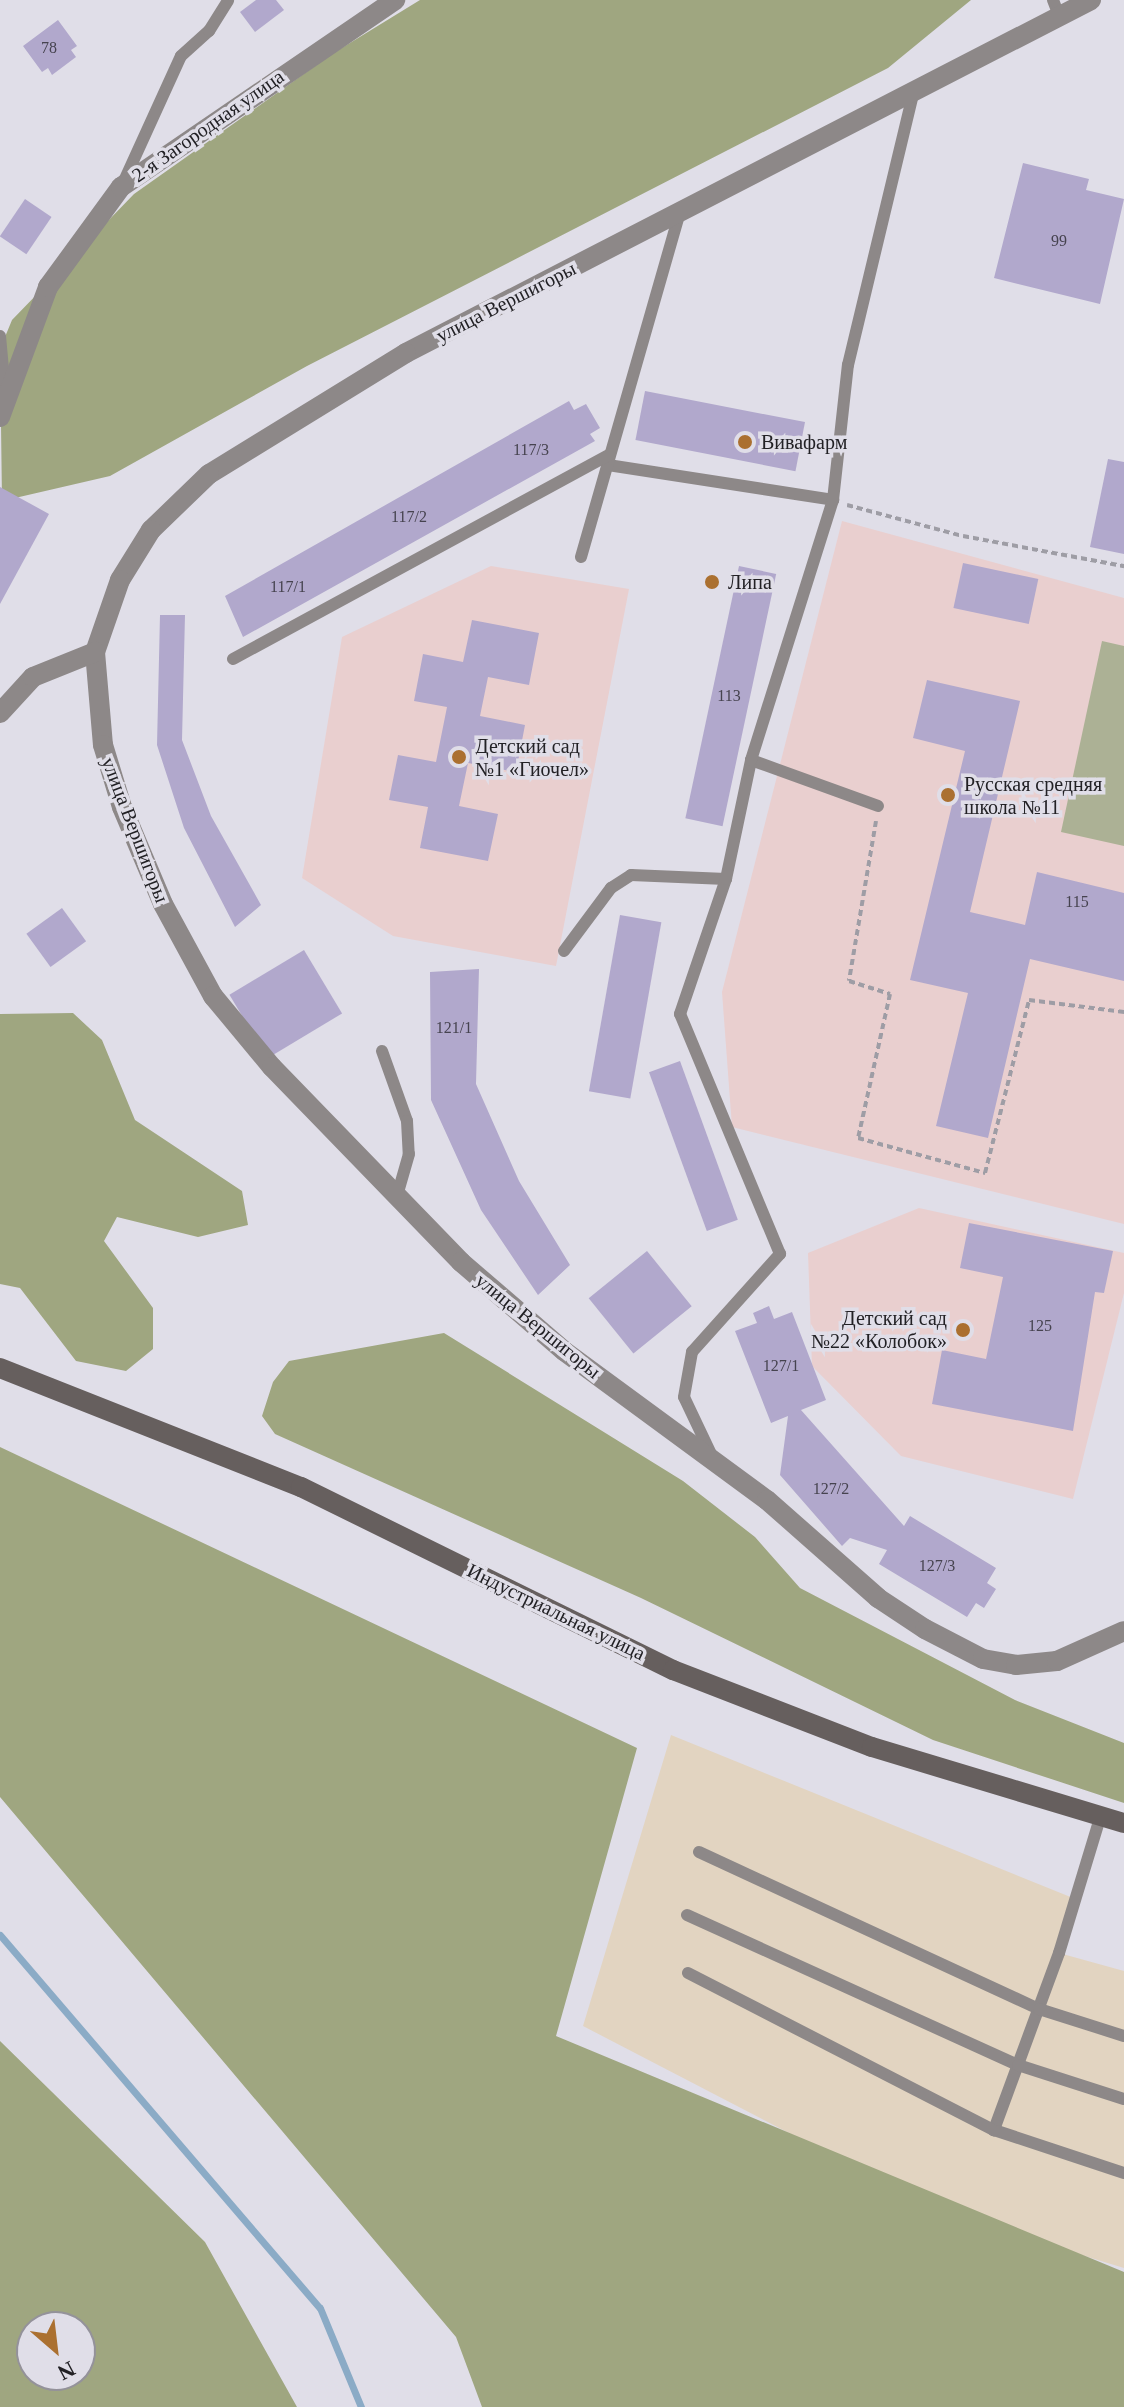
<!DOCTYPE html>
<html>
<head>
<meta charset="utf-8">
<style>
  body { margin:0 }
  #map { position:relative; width:1124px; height:2407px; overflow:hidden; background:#e0dee8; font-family:Georgia,serif }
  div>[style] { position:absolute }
  .industrial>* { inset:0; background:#e2d4c1 }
  .education>* { inset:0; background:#e9cfcf }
  .green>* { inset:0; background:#acb195 }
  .forest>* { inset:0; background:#9fa680 }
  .stream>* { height:7px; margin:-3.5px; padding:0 3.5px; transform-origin:3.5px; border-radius:3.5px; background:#8babc6 }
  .building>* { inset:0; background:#b1a8cc; transform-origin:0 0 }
  .path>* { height:4px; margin-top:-2px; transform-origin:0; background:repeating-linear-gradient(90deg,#9e9da5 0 6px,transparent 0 10px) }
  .lane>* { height:12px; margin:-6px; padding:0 6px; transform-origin:6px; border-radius:6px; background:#8d8888 }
  .street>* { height:20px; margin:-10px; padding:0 10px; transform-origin:10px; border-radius:10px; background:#8d8888 }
  .secondary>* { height:20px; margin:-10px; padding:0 10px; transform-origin:10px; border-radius:10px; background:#665f5e }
  .dots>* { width:22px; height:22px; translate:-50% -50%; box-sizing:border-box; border:4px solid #e0dee8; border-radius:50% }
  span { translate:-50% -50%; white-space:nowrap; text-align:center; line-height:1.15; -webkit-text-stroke:7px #e0dee8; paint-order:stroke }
  .number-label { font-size:16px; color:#46434f }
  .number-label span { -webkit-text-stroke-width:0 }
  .street-label { font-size:20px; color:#222125 }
  .poi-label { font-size:20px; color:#222125 }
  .left { translate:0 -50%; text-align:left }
  .right { translate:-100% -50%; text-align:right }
  .north { position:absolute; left:16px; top:2311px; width:80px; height:80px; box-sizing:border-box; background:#e0dee8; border:2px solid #94929a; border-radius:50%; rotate:152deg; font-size:22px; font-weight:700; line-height:32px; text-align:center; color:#222125 }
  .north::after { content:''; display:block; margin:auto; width:28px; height:36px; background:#ab7030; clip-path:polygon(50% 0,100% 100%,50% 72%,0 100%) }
</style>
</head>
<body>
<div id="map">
  <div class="industrial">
    <i style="clip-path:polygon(671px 1735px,1073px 1898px,1059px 1953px,1124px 1971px,1124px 2268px,941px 2212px,583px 2026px)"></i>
  </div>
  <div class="education">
    <i style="clip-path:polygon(842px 521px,1124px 598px,1124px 1224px,732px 1127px,722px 992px)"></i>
    <i style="clip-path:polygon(491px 566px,629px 589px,556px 966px,393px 936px,302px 878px,342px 637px)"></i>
    <i style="clip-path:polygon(919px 1208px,1124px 1253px,1124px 1293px,1073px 1499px,901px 1456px,812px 1366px,808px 1253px)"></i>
  </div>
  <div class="green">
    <i style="clip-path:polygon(1102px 641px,1124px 646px,1124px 846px,1061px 832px)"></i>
  </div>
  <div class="forest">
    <i style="clip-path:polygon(420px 0,971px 0,888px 68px,307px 366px,110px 476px,2px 501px,0 349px,12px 320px,134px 194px,332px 54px)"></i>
    <i style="clip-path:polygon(73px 1013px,102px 1040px,135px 1120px,242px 1191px,248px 1225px,198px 1237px,117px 1217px,104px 1241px,153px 1308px,153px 1349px,126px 1371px,76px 1361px,20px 1288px,0 1284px,0 1014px)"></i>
    <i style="clip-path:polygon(444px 1333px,683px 1481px,755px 1537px,800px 1588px,1015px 1700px,1124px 1743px,1124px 1803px,933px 1740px,641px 1598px,275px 1434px,262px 1416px,273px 1382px,289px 1361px)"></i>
    <i style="clip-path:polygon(0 1447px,637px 1748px,556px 2036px,1124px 2272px,1124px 2407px,482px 2407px,456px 2337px,0 1797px)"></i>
    <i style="clip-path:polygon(evenodd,0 2041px,205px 2242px,297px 2407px,0 2407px,0 2041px,32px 2327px,80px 2327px,80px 2375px,32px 2375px,32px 2327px)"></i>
  </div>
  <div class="stream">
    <i style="left:0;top:1935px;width:491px;rotate:49.4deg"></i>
    <i style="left:320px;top:2308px;width:107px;rotate:67.5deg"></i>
  </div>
  <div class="building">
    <i style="clip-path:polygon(256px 0,276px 0,284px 10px,255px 32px,240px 12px)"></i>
    <i style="clip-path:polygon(58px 20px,77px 46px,71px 50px,76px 57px,52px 75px,48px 68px,42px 72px,23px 46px)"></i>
    <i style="clip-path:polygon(1023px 163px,1089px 179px,1086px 190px,1124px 199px,1100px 304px,994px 278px)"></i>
    <i style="left:25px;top:199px;width:32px;height:45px;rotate:34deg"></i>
    <i style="left:645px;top:391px;width:163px;height:50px;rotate:11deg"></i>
    <i style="clip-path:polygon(569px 401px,574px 410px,586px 404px,600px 428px,590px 434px,595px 441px,243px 637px,225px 596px)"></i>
    <i style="clip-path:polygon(1108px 459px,1124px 462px,1124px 554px,1090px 547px)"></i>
    <i style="clip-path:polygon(0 487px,49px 514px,0 604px)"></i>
    <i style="left:963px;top:563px;width:77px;height:46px;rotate:12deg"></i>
    <i style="left:739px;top:566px;width:38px;height:258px;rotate:12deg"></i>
    <i style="clip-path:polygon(160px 615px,185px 615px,182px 740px,211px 816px,261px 905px,235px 927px,184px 828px,157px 745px)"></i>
    <i style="clip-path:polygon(472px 620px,539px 633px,529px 685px,488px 677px,480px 716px,525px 725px,516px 772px,468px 763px,459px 806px,498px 814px,488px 861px,420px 848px,428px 807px,389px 800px,398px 755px,436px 762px,447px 707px,414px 701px,423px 654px,463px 662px)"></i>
    <i style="clip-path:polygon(927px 680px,1020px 701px,970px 912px,1025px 925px,1037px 872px,1124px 893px,1124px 981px,1030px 959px,988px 1138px,936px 1126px,968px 993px,910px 980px,965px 751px,913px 738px)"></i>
    <i style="left:62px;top:908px;width:41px;height:44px;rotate:54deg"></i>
    <i style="left:620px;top:915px;width:42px;height:179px;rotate:10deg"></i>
    <i style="left:304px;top:950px;width:74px;height:87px;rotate:59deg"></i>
    <i style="clip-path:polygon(479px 969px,476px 1084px,519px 1181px,570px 1265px,538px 1295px,481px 1210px,431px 1100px,430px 972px)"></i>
    <i style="left:680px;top:1061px;width:169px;height:33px;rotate:70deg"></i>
    <i style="clip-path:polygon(969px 1223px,1113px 1251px,1104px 1293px,1095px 1292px,1073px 1431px,932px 1404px,942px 1350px,986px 1359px,1003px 1277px,960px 1268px)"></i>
    <i style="left:647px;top:1251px;width:71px;height:75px;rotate:51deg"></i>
    <i style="clip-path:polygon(769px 1306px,774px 1319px,792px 1312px,826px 1400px,801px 1410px,904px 1526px,910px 1516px,996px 1568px,987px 1583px,996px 1589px,984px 1608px,976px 1603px,967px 1617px,879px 1564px,887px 1550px,850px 1538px,842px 1546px,780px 1475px,788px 1416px,771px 1423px,735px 1331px,757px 1323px,753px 1313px)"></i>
  </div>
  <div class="path">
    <i style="left:847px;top:505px;width:120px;rotate:15deg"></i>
    <i style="left:963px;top:536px;width:164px;rotate:10.6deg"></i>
    <i style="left:876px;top:821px;width:162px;rotate:99.6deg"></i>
    <i style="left:849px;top:981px;width:43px;rotate:17.6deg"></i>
    <i style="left:890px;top:994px;width:148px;rotate:102.5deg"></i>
    <i style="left:858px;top:1138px;width:132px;rotate:15.4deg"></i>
    <i style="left:985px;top:1173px;width:179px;rotate:-75.7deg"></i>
    <i style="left:1029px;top:1000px;width:96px;rotate:7.2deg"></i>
  </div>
  <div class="lane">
    <i style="left:1053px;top:0;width:17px;rotate:69deg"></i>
    <i style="left:124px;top:181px;width:137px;rotate:-65.5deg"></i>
    <i style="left:181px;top:56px;width:38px;rotate:-42deg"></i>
    <i style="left:209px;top:31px;width:36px;rotate:-58deg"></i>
    <i style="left:0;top:336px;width:55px;rotate:84.8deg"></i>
    <i style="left:608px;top:465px;width:228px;rotate:8.8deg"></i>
    <i style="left:581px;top:557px;width:356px;rotate:-74deg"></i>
    <i style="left:233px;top:659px;width:429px;rotate:-28.5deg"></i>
    <i style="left:751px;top:760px;width:135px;rotate:19.9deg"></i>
    <i style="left:564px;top:951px;width:79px;rotate:-53.3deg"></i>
    <i style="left:611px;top:888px;width:24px;rotate:-33deg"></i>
    <i style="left:631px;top:875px;width:95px;rotate:2.4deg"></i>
    <i style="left:382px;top:1051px;width:74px;rotate:70.3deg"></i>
    <i style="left:407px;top:1121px;width:33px;rotate:87deg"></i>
    <i style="left:409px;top:1154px;width:40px;rotate:106deg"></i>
    <i style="left:712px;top:1456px;width:65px;rotate:-115.4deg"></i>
    <i style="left:684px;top:1397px;width:46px;rotate:-79.9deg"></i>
    <i style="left:692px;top:1352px;width:132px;rotate:-48.1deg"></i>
    <i style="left:780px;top:1254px;width:260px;rotate:-112.6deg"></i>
    <i style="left:680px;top:1014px;width:143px;rotate:-71.2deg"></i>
    <i style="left:726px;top:879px;width:122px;rotate:-78.1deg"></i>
    <i style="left:751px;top:760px;width:273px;rotate:-72.5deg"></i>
    <i style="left:833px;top:500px;width:136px;rotate:-83.7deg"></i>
    <i style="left:848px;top:365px;width:282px;rotate:-76.5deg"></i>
    <i style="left:1100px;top:1818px;width:141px;rotate:106.9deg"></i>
    <i style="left:1059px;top:1953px;width:189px;rotate:110.2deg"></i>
    <i style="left:994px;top:2130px;width:137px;rotate:18.3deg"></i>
    <i style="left:699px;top:1852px;width:374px;rotate:24.8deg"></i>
    <i style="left:1039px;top:2009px;width:89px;rotate:17.6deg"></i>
    <i style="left:687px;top:1915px;width:363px;rotate:24.4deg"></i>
    <i style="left:1018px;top:2065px;width:111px;rotate:17.8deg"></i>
    <i style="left:688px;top:1973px;width:344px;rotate:27.2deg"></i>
  </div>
  <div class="street">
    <i style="left:1091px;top:0;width:771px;rotate:152.74deg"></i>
    <i style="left:406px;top:353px;width:231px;rotate:148.4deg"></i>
    <i style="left:209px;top:474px;width:81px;rotate:136deg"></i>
    <i style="left:151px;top:530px;width:59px;rotate:121.8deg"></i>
    <i style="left:120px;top:580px;width:76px;rotate:109.1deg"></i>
    <i style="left:95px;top:652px;width:93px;rotate:85.1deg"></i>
    <i style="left:103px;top:745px;width:65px;rotate:73deg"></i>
    <i style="left:122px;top:807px;width:105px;rotate:67.1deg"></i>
    <i style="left:163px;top:904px;width:105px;rotate:61.5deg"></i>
    <i style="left:213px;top:996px;width:92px;rotate:50.3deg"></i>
    <i style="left:272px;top:1067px;width:272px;rotate:45.9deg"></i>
    <i style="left:461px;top:1262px;width:136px;rotate:40.8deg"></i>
    <i style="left:564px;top:1351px;width:252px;rotate:36.3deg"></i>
    <i style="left:767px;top:1500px;width:148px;rotate:41.4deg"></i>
    <i style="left:878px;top:1598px;width:56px;rotate:33.4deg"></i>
    <i style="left:925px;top:1629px;width:65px;rotate:27.3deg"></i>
    <i style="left:983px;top:1659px;width:34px;rotate:10deg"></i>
    <i style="left:1016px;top:1665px;width:41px;rotate:-5.6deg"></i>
    <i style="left:1057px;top:1661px;width:73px;rotate:-24.1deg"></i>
    <i style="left:0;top:417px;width:139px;rotate:-69.7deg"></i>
    <i style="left:48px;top:287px;width:124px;rotate:-53.9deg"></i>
    <i style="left:121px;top:187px;width:332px;rotate:-34.3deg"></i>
    <i style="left:0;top:713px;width:49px;rotate:-47.5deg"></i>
    <i style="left:33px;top:677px;width:67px;rotate:-22deg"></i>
  </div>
  <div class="secondary">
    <i style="left:0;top:1368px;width:324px;rotate:21.6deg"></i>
    <i style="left:301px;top:1487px;width:415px;rotate:26.2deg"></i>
    <i style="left:673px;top:1670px;width:213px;rotate:21.2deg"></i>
    <i style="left:872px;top:1747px;width:263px;rotate:16.8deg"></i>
  </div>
  <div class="dots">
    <i style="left:745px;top:442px;background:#ab7030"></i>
    <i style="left:712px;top:582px;background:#ab7030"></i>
    <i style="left:459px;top:757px;background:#ab7030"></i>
    <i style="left:948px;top:795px;background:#ab7030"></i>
    <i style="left:963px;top:1330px;background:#ab7030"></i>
  </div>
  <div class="number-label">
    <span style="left:49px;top:48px">78</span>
    <span style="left:1059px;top:241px">99</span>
    <span style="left:531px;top:450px">117/3</span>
    <span style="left:409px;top:517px">117/2</span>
    <span style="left:288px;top:587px">117/1</span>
    <span style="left:729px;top:696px">113</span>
    <span style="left:1077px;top:902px">115</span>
    <span style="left:454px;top:1028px">121/1</span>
    <span style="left:1040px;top:1326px">125</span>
    <span style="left:781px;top:1366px">127/1</span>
    <span style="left:831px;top:1489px">127/2</span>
    <span style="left:937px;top:1566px">127/3</span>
  </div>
  <div class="street-label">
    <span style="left:208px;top:126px;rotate:-35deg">2-я Загородная улица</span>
    <span style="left:506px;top:302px;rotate:-27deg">улица Вершигоры</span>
    <span style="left:135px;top:830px;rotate:69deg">улица Вершигоры</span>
    <span style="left:538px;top:1326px;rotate:39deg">улица Вершигоры</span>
    <span style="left:556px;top:1612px;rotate:26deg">Индустриальная улица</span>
  </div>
  <div class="poi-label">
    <span class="left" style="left:761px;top:442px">Вивафарм</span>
    <span class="left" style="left:728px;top:582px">Липа</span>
    <span class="left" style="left:475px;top:758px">Детский сад<br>№1 «Гиочел»</span>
    <span class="left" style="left:964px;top:796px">Русская средняя<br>школа №11</span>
    <span class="right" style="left:947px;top:1330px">Детский сад<br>№22 «Колобок»</span>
  </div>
  <div class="north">N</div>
</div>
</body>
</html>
